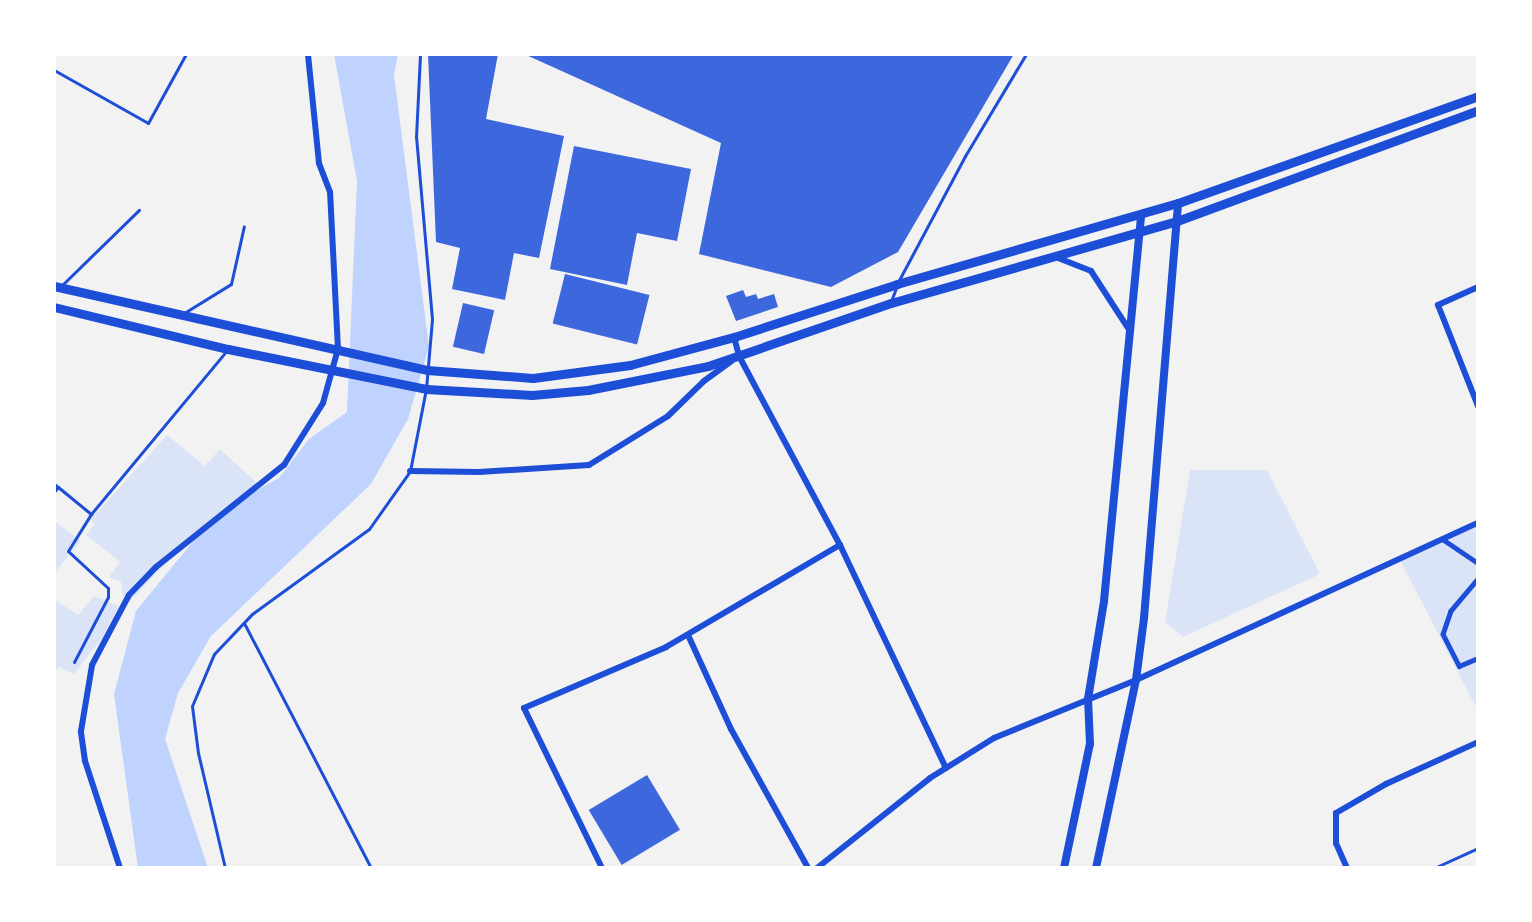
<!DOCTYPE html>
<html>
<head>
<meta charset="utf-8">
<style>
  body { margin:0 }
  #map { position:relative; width:1532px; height:922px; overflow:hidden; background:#f2f2f2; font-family:Signika,sans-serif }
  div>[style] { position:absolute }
  .green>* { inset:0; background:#dbe4f7 }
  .water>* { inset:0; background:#bfd3fe }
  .building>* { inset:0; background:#3d67dc; transform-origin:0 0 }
  .service>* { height:3px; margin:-1.5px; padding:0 1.5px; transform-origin:1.5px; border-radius:1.5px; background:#1d4ed8 }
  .pedestrian>* { height:4.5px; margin:-2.25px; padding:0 2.25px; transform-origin:2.25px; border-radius:2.25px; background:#1d4ed8 }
  .minor>* { height:6px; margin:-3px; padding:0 3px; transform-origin:3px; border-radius:3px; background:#1d4ed8 }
  .tertiary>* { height:8px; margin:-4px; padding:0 4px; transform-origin:4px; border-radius:4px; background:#1d4ed8 }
  .secondary>* { height:9px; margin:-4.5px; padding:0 4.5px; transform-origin:4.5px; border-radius:4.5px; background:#1d4ed8 }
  span { translate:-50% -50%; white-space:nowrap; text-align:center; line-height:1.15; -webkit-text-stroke:6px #fff; paint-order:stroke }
  .frame { position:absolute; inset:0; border:56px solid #fff; pointer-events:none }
</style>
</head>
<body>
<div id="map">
  <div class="green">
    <i style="clip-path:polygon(167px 435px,205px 466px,220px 449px,259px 485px,173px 556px,130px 601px,124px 601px,121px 582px,109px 577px,120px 562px,86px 535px,95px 524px,90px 520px)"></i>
    <i style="clip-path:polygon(1190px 470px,1267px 470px,1320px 574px,1183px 637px,1165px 622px)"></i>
    <i style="clip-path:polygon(54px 521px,81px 541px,54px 573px)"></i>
    <i style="clip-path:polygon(1478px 524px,1478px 711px,1400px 560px)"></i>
    <i style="clip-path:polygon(94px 596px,119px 606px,102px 638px,74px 674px,59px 667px,54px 675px,54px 599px,78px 615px)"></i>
  </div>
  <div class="water">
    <i style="clip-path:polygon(334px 54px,398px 54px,394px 75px,429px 347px,408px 419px,371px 484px,211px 636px,178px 693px,165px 739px,208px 868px,138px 868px,114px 694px,136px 611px,199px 534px,228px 506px,279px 478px,309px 439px,347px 412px,357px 181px)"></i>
  </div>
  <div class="building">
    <i style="clip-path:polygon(428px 54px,498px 54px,486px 119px,564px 136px,539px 258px,514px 253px,505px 300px,452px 289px,460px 248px,436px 242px)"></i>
    <i style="clip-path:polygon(524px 54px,1014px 54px,898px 252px,831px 287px,699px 254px,721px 143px)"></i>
    <i style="clip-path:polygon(574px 146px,691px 169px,677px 241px,637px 233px,627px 285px,550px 269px)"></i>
    <i style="left:565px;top:274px;width:87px;height:51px;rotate:14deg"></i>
    <i style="clip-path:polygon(743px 290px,746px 297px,756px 294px,758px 299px,774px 294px,778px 307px,736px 321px,726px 296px)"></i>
    <i style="left:463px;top:303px;width:32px;height:45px;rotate:13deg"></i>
    <i style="left:647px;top:775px;width:64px;height:68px;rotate:59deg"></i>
  </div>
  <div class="service">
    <i style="left:54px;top:70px;width:108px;rotate:29.4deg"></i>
    <i style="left:148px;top:123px;width:79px;rotate:-61.2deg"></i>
    <i style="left:898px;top:282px;width:143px;rotate:-62deg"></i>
    <i style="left:965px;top:156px;width:119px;rotate:-59.1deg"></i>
    <i style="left:61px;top:286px;width:109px;rotate:-44.3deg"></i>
    <i style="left:891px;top:301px;width:14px;rotate:-69deg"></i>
    <i style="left:184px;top:313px;width:55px;rotate:-31.7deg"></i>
    <i style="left:231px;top:284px;width:59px;rotate:-77.4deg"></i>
    <i style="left:54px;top:484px;width:5px;rotate:37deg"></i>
    <i style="left:58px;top:487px;width:6px;rotate:129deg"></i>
    <i style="left:58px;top:487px;width:43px;rotate:39.3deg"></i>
    <i style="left:91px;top:514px;width:213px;rotate:-50.3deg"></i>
    <i style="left:244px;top:623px;width:276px;rotate:62.6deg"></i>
    <i style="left:74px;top:662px;width:73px;rotate:-62.4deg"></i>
    <i style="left:108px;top:597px;width:9px;rotate:-90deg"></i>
    <i style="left:108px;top:588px;width:54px;rotate:-137.2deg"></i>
    <i style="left:68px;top:551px;width:44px;rotate:-58.1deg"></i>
    <i style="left:225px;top:868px;width:118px;rotate:-103.2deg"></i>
    <i style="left:198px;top:753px;width:47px;rotate:-97.3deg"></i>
    <i style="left:192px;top:706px;width:56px;rotate:-67.1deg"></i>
    <i style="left:214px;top:654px;width:55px;rotate:-46.5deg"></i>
    <i style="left:252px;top:614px;width:145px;rotate:-36deg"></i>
    <i style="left:369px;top:529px;width:71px;rotate:-54.7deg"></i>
    <i style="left:410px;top:471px;width:84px;rotate:-79deg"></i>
    <i style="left:426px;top:389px;width:70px;rotate:-85.1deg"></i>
    <i style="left:432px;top:319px;width:183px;rotate:-95deg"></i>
    <i style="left:416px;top:137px;width:83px;rotate:-87.2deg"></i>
    <i style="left:1434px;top:868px;width:48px;rotate:-24.4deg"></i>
  </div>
  <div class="pedestrian">
    <i style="left:1444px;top:540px;width:41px;rotate:34.1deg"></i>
    <i style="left:1478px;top:579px;width:42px;rotate:130.2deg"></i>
    <i style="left:1451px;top:611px;width:24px;rotate:109deg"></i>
    <i style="left:1443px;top:634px;width:36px;rotate:63deg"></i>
    <i style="left:1459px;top:666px;width:21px;rotate:-23deg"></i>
  </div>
  <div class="minor">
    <i style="left:1053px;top:256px;width:41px;rotate:21.5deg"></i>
    <i style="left:1091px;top:271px;width:72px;rotate:57deg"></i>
    <i style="left:1478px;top:287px;width:44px;rotate:155.8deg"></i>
    <i style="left:1438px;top:305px;width:109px;rotate:68.4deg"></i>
    <i style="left:734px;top:337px;width:20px;rotate:75deg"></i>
    <i style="left:739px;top:356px;width:214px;rotate:61.9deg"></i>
    <i style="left:840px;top:545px;width:247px;rotate:64.6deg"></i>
    <i style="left:410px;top:471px;width:69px;rotate:0.8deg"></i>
    <i style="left:479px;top:472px;width:110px;rotate:-3.6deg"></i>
    <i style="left:589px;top:465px;width:93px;rotate:-31.8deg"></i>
    <i style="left:668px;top:416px;width:50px;rotate:-44.2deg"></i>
    <i style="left:704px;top:381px;width:34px;rotate:-36deg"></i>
    <i style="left:688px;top:635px;width:103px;rotate:65.4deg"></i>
    <i style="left:731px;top:729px;width:159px;rotate:61deg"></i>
    <i style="left:120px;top:868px;width:113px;rotate:-108.1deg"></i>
    <i style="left:85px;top:761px;width:30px;rotate:-98deg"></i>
    <i style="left:81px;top:731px;width:67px;rotate:-80.5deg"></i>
    <i style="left:92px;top:665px;width:79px;rotate:-62.1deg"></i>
    <i style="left:129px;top:595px;width:39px;rotate:-46deg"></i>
    <i style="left:156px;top:567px;width:164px;rotate:-38.6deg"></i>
    <i style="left:284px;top:465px;width:73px;rotate:-57.8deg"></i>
    <i style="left:323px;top:403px;width:56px;rotate:-74.5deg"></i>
    <i style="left:338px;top:349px;width:157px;rotate:-92.9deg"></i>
    <i style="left:330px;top:192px;width:31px;rotate:-111deg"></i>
    <i style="left:319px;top:163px;width:110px;rotate:-95.8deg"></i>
    <i style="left:602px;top:868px;width:178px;rotate:-116deg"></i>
    <i style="left:524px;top:708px;width:155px;rotate:-23.2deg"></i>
    <i style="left:666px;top:647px;width:202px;rotate:-30.4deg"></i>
    <i style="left:817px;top:868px;width:144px;rotate:-38.5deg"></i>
    <i style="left:930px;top:778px;width:75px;rotate:-32deg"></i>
    <i style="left:994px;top:738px;width:153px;rotate:-22.2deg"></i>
    <i style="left:1136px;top:680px;width:376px;rotate:-24.7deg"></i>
    <i style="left:1347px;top:868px;width:27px;rotate:-114deg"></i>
    <i style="left:1336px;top:843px;width:30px;rotate:-90deg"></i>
    <i style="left:1336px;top:813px;width:58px;rotate:-30.1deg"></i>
    <i style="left:1386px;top:784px;width:101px;rotate:-24.5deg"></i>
  </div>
  <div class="tertiary">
    <i style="left:1064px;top:868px;width:127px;rotate:-78.2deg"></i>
    <i style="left:1090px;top:744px;width:45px;rotate:-92.5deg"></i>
    <i style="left:1088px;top:699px;width:99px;rotate:-80.7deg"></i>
    <i style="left:1104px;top:601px;width:388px;rotate:-84.5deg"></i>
    <i style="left:1096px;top:868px;width:192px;rotate:-78deg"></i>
    <i style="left:1136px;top:680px;width:63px;rotate:-82.6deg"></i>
    <i style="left:1144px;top:618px;width:416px;rotate:-85.3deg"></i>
  </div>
  <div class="secondary">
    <i style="left:54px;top:286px;width:382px;rotate:12.7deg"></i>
    <i style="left:427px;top:370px;width:106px;rotate:4.3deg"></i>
    <i style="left:533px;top:378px;width:98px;rotate:-7.6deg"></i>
    <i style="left:630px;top:365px;width:108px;rotate:-15.1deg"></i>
    <i style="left:734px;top:337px;width:171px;rotate:-18deg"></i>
    <i style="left:897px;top:284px;width:292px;rotate:-16.1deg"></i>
    <i style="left:1178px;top:203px;width:319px;rotate:-19.6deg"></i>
    <i style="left:54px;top:307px;width:179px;rotate:13.6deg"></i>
    <i style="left:228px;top:349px;width:202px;rotate:11.4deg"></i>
    <i style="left:426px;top:389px;width:106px;rotate:3.2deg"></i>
    <i style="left:532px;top:395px;width:56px;rotate:-5.1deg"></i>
    <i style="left:588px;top:390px;width:122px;rotate:-11.3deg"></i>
    <i style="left:708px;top:366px;width:194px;rotate:-19deg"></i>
    <i style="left:891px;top:303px;width:298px;rotate:-16deg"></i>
    <i style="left:1177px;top:221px;width:321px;rotate:-20.2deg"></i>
  </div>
  <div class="frame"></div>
</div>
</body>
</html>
